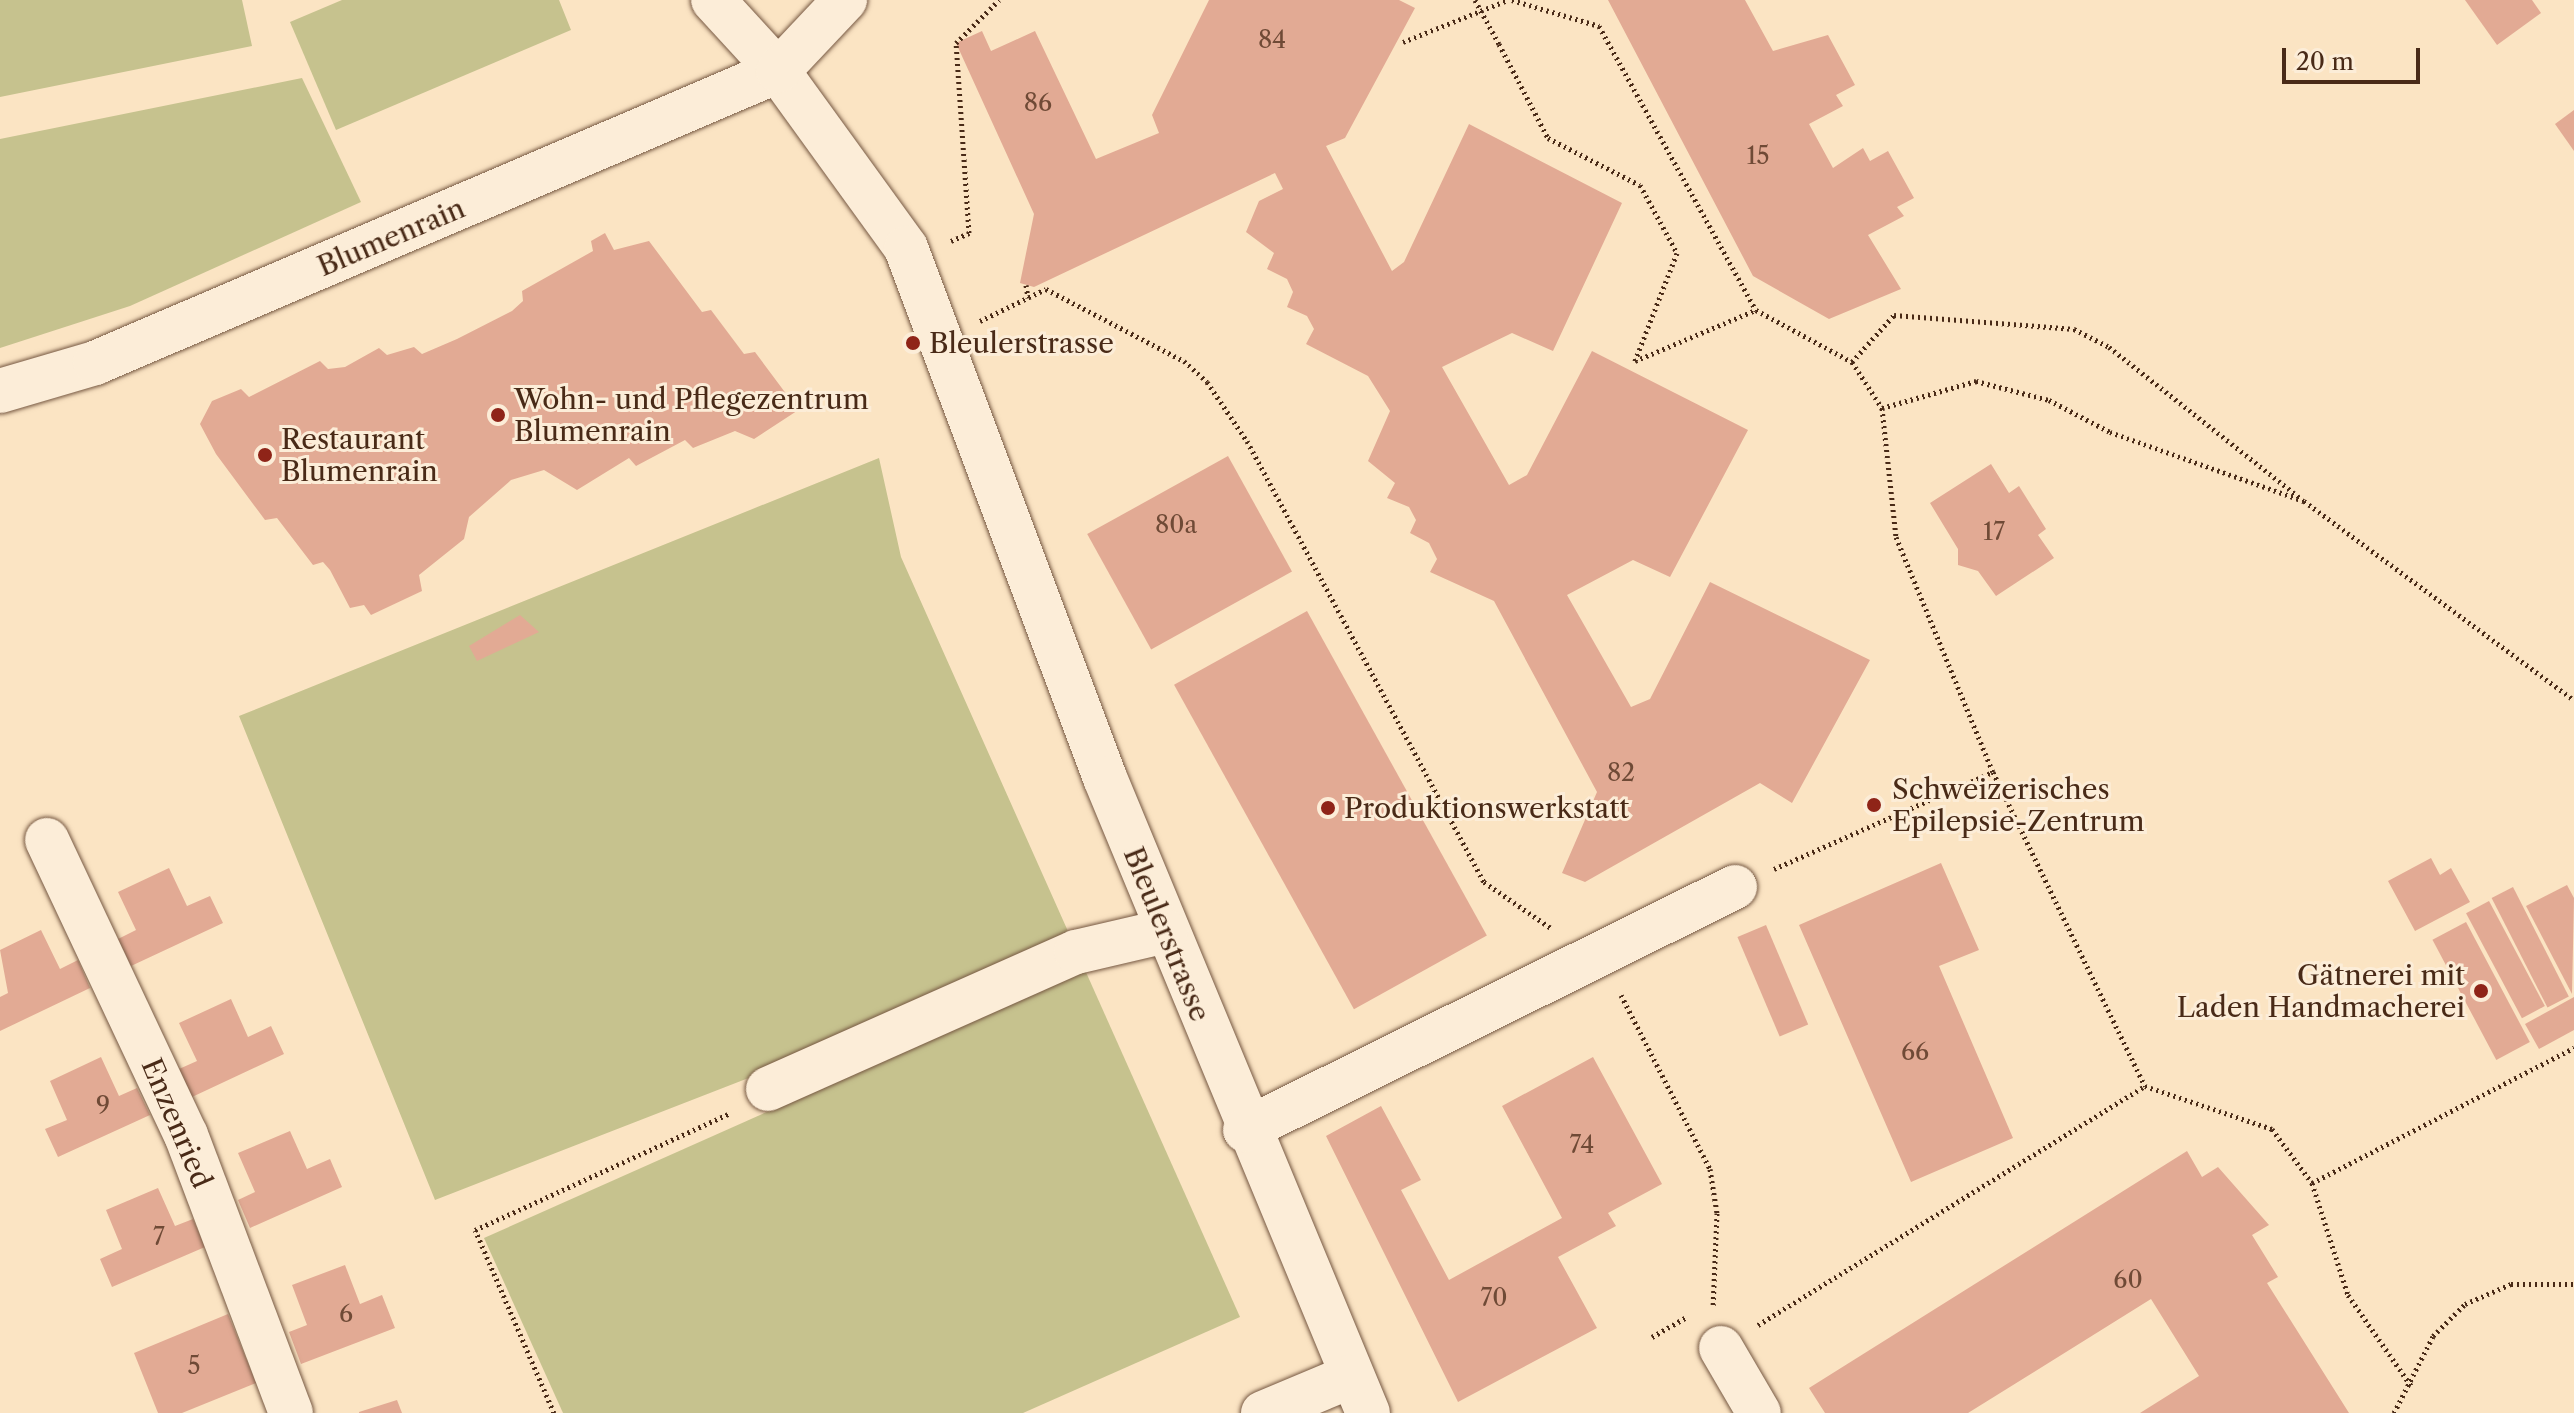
<!DOCTYPE html>
<html>
<head>
<meta charset="utf-8">
<style>
  body { margin:0 }
  #map { position:relative; width:2574px; height:1413px; overflow:hidden; background:#fbe4c3; font-family:"Libre Caslon Text",serif }
  div>[style] { position:absolute }
  .green>* { inset:0; background:#c6c28e }
  .building>* { inset:0; background:#e2aa94; transform-origin:0 0 }
  .path>* { height:5px; margin-top:-2.5px; transform-origin:0; background:repeating-linear-gradient(90deg,#492a17 0 2px,transparent 0 6px) }
  .roads { filter:drop-shadow(0 0 2px #765842) drop-shadow(0 0 2px #765842) }
  .minor>* { height:44px; margin:-22px; padding:0 22px; transform-origin:22px; border-radius:22px; background:#fcedd8 }
  .path-bridge>* { height:5px; margin-top:-2.5px; transform-origin:0; background:repeating-linear-gradient(90deg,#492a17 0 2px,transparent 0 6px) }
  .dots>* { width:22px; height:22px; translate:-50% -50%; box-sizing:border-box; border:4px solid #fcedd8; border-radius:50% }
  span { translate:-50% -50%; white-space:nowrap; text-align:center; line-height:1.15; -webkit-text-stroke:6px #fcedd8; paint-order:stroke }
  .number-label { font-size:24px; color:#6f4a36 }
  .number-label span { -webkit-text-stroke-width:0 }
  .street-label { font-size:28px; color:#492a17 }
  .poi-label { font-size:28px; color:#492a17 }
  .left { translate:0 -50%; text-align:left }
  .right { translate:-100% -50%; text-align:right }
  .scale { position:absolute; left:2282px; top:48px; width:138px; height:36px; box-sizing:border-box; border:4px solid #492a17; border-top:0; padding-left:10px; font-size:24px; line-height:28px; white-space:nowrap; color:#492a17; -webkit-text-stroke:6px #fcedd8; paint-order:stroke }
</style>
</head>
<body>
<div id="map">
  <div class="green">
    <i style="clip-path:polygon(0 0,242px 0,252px 46px,0 97px)"></i>
    <i style="clip-path:polygon(342px 0,559px 0,571px 30px,336px 130px,290px 22px)"></i>
    <i style="clip-path:polygon(302px 78px,361px 202px,130px 306px,0 348px,0 139px)"></i>
    <i style="clip-path:polygon(879px 458px,901px 557px,1071px 938px,787px 1063px,435px 1200px,239px 716px)"></i>
    <i style="clip-path:polygon(1085px 970px,1240px 1317px,1023px 1413px,563px 1413px,484px 1238px)"></i>
  </div>
  <div class="building">
    <i style="clip-path:polygon(1209px 0,1399px 0,1415px 8px,1345px 138px,1326px 146px,1392px 271px,1404px 262px,1469px 124px,1622px 203px,1553px 351px,1512px 333px,1442px 367px,1509px 485px,1527px 475px,1592px 351px,1748px 430px,1670px 577px,1633px 560px,1567px 595px,1631px 707px,1650px 699px,1710px 582px,1870px 660px,1792px 803px,1760px 783px,1585px 882px,1562px 873px,1597px 792px,1494px 601px,1430px 572px,1437px 559px,1429px 543px,1410px 533px,1416px 520px,1409px 507px,1387px 498px,1395px 483px,1368px 461px,1390px 411px,1368px 376px,1306px 344px,1314px 329px,1307px 316px,1287px 307px,1293px 292px,1287px 279px,1267px 269px,1274px 253px,1246px 232px,1259px 201px,1283px 189px,1275px 173px,1034px 287px,1020px 283px,1034px 214px,956px 43px,982px 31px,991px 51px,1035px 31px,1096px 159px,1159px 133px,1152px 115px)"></i>
    <i style="clip-path:polygon(1608px 0,1745px 0,1773px 51px,1828px 35px,1855px 85px,1836px 95px,1843px 106px,1809px 124px,1833px 168px,1863px 148px,1870px 161px,1888px 151px,1914px 198px,1897px 207px,1904px 216px,1868px 235px,1901px 289px,1829px 319px,1753px 276px)"></i>
    <i style="clip-path:polygon(2465px 0,2532px 0,2541px 13px,2497px 45px)"></i>
    <i style="clip-path:polygon(2574px 110px,2574px 151px,2555px 124px)"></i>
    <i style="clip-path:polygon(605px 233px,614px 250px,649px 241px,702px 312px,711px 310px,744px 354px,755px 352px,787px 395px,797px 392px,806px 405px,754px 439px,735px 431px,693px 448px,685px 440px,636px 466px,629px 458px,577px 490px,544px 470px,511px 480px,469px 517px,464px 539px,419px 575px,422px 591px,371px 615px,364px 605px,350px 608px,330px 570px,323px 562px,313px 565px,277px 518px,265px 520px,216px 454px,200px 424px,212px 401px,241px 389px,249px 397px,320px 361px,328px 369px,345px 367px,379px 348px,387px 355px,414px 347px,422px 354px,457px 339px,512px 311px,523px 301px,522px 291px,593px 251px,591px 241px)"></i>
    <i style="left:1228px;top:456px;width:132px;height:161px;rotate:61deg"></i>
    <i style="clip-path:polygon(1991px 464px,2009px 493px,2019px 486px,2046px 529px,2038px 535px,2054px 558px,1996px 596px,1978px 571px,1958px 565px,1958px 549px,1930px 503px)"></i>
    <i style="left:1307px;top:611px;width:371px;height:152px;rotate:61deg"></i>
    <i style="clip-path:polygon(520px 615px,539px 632px,477px 661px,469px 646px)"></i>
    <i style="clip-path:polygon(2431px 858px,2440px 875px,2451px 868px,2470px 902px,2415px 931px,2388px 881px)"></i>
    <i style="clip-path:polygon(1941px 863px,1979px 950px,1939px 966px,2013px 1138px,1911px 1182px,1799px 925px)"></i>
    <i style="clip-path:polygon(169px 868px,187px 906px,210px 896px,223px 923px,131px 966px,118px 939px,136px 930px,118px 892px)"></i>
    <i style="clip-path:polygon(2567px 885px,2574px 898px,2572px 994px,2526px 906px)"></i>
    <i style="left:2513px;top:887px;width:123px;height:24px;rotate:63deg"></i>
    <i style="left:2489px;top:901px;width:119px;height:26px;rotate:62deg"></i>
    <i style="left:2466px;top:922px;width:136px;height:38px;rotate:62deg"></i>
    <i style="left:1766px;top:925px;width:108px;height:31px;rotate:67deg"></i>
    <i style="clip-path:polygon(41px 930px,60px 969px,78px 960px,90px 988px,0 1031px,0 997px,8px 993px,0 950px)"></i>
    <i style="clip-path:polygon(2574px 997px,2574px 1030px,2539px 1049px,2525px 1024px)"></i>
    <i style="clip-path:polygon(231px 999px,248px 1037px,271px 1026px,284px 1054px,192px 1097px,179px 1069px,197px 1061px,179px 1023px)"></i>
    <i style="clip-path:polygon(101px 1057px,119px 1096px,137px 1088px,150px 1115px,58px 1157px,45px 1129px,67px 1120px,50px 1081px)"></i>
    <i style="clip-path:polygon(1593px 1057px,1662px 1184px,1608px 1213px,1616px 1226px,1558px 1257px,1597px 1328px,1458px 1402px,1326px 1136px,1381px 1106px,1421px 1180px,1401px 1190px,1449px 1280px,1562px 1218px,1502px 1106px)"></i>
    <i style="clip-path:polygon(290px 1131px,307px 1169px,330px 1159px,342px 1187px,250px 1228px,238px 1200px,255px 1192px,238px 1153px)"></i>
    <i style="clip-path:polygon(2187px 1151px,2202px 1177px,2218px 1167px,2269px 1225px,2252px 1235px,2278px 1277px,2267px 1283px,2349px 1413px,2140px 1413px,2199px 1376px,2151px 1299px,1968px 1413px,1825px 1413px,1809px 1388px)"></i>
    <i style="clip-path:polygon(158px 1188px,175px 1226px,193px 1219px,205px 1247px,112px 1287px,100px 1259px,122px 1249px,106px 1210px)"></i>
    <i style="clip-path:polygon(345px 1265px,360px 1304px,382px 1295px,395px 1328px,301px 1364px,289px 1332px,307px 1325px,292px 1285px)"></i>
    <i style="clip-path:polygon(228px 1314px,256px 1383px,182px 1413px,158px 1413px,134px 1353px)"></i>
    <i style="clip-path:polygon(397px 1400px,402px 1413px,359px 1413px,359px 1412px)"></i>
  </div>
  <div class="path">
    <i style="left:1512px;top:0;width:91px;rotate:16.6deg"></i>
    <i style="left:1599px;top:26px;width:325px;rotate:61.1deg"></i>
    <i style="left:1756px;top:310px;width:109px;rotate:28.4deg"></i>
    <i style="left:1852px;top:362px;width:55px;rotate:56.9deg"></i>
    <i style="left:1882px;top:408px;width:130px;rotate:83.8deg"></i>
    <i style="left:1896px;top:537px;width:254px;rotate:67.6deg"></i>
    <i style="left:1993px;top:772px;width:349px;rotate:64.2deg"></i>
    <i style="left:2145px;top:1086px;width:134px;rotate:18.7deg"></i>
    <i style="left:2272px;top:1129px;width:67px;rotate:53.5deg"></i>
    <i style="left:2312px;top:1183px;width:118px;rotate:72.2deg"></i>
    <i style="left:2348px;top:1295px;width:112px;rotate:55.2deg"></i>
    <i style="left:1403px;top:42px;width:113px;rotate:-21.8deg"></i>
    <i style="left:1499px;top:44px;width:106px;rotate:62.5deg"></i>
    <i style="left:1548px;top:138px;width:103px;rotate:27.1deg"></i>
    <i style="left:1640px;top:185px;width:77px;rotate:61.4deg"></i>
    <i style="left:1677px;top:253px;width:116px;rotate:111.3deg"></i>
    <i style="left:1635px;top:361px;width:131px;rotate:-22.9deg"></i>
    <i style="left:951px;top:241px;width:20px;rotate:-24deg"></i>
    <i style="left:969px;top:233px;width:190px;rotate:-93.9deg"></i>
    <i style="left:956px;top:43px;width:61px;rotate:-45deg"></i>
    <i style="left:1026px;top:285px;width:13px;rotate:81deg"></i>
    <i style="left:980px;top:321px;width:73px;rotate:-25.9deg"></i>
    <i style="left:1046px;top:289px;width:156px;rotate:27.6deg"></i>
    <i style="left:1184px;top:361px;width:31px;rotate:42deg"></i>
    <i style="left:1207px;top:382px;width:71px;rotate:55.9deg"></i>
    <i style="left:1247px;top:441px;width:501px;rotate:61.75deg"></i>
    <i style="left:1484px;top:882px;width:81px;rotate:34.5deg"></i>
    <i style="left:1852px;top:362px;width:63px;rotate:-48.2deg"></i>
    <i style="left:1894px;top:315px;width:181px;rotate:4.4deg"></i>
    <i style="left:2074px;top:329px;width:39px;rotate:27deg"></i>
    <i style="left:2109px;top:347px;width:243px;rotate:38.3deg"></i>
    <i style="left:1882px;top:408px;width:98px;rotate:-16deg"></i>
    <i style="left:1976px;top:381px;width:75px;rotate:14.6deg"></i>
    <i style="left:2049px;top:400px;width:69px;rotate:27.7deg"></i>
    <i style="left:2110px;top:432px;width:206px;rotate:19.6deg"></i>
    <i style="left:2304px;top:501px;width:335px;rotate:36.4deg"></i>
    <i style="left:1774px;top:869px;width:240px;rotate:-23.9deg"></i>
    <i style="left:1621px;top:995px;width:195px;rotate:62.9deg"></i>
    <i style="left:1710px;top:1169px;width:45px;rotate:81deg"></i>
    <i style="left:1717px;top:1213px;width:94px;rotate:92.4deg"></i>
    <i style="left:2312px;top:1183px;width:295px;rotate:-27.3deg"></i>
    <i style="left:1758px;top:1325px;width:455px;rotate:-31.7deg"></i>
    <i style="left:1652px;top:1337px;width:39px;rotate:-30deg"></i>
    <i style="left:554px;top:1413px;width:199px;rotate:-113.3deg"></i>
    <i style="left:475px;top:1230px;width:281px;rotate:-24.6deg"></i>
    <i style="left:2394px;top:1413px;width:86px;rotate:-63.1deg"></i>
    <i style="left:2433px;top:1336px;width:45px;rotate:-45deg"></i>
    <i style="left:2465px;top:1304px;width:50px;rotate:-23.5deg"></i>
    <i style="left:2511px;top:1284px;width:63px"></i>
  </div>
  <div class="roads">
    <div class="minor">
      <i style="left:713px;top:0;width:96px;rotate:47.5deg"></i>
      <i style="left:778px;top:71px;width:218px;rotate:54.1deg"></i>
      <i style="left:906px;top:248px;width:566px;rotate:69.42deg"></i>
      <i style="left:1105px;top:778px;width:687px;rotate:67.5deg"></i>
      <i style="left:0;top:391px;width:99px;rotate:-16.4deg"></i>
      <i style="left:95px;top:363px;width:743px;rotate:-23.15deg"></i>
      <i style="left:778px;top:71px;width:98px;rotate:-46.7deg"></i>
      <i style="left:47px;top:840px;width:326px;rotate:64.8deg"></i>
      <i style="left:186px;top:1135px;width:297px;rotate:69.3deg"></i>
      <i style="left:768px;top:1089px;width:337px;rotate:-24deg"></i>
      <i style="left:1076px;top:952px;width:92px;rotate:-13.1deg"></i>
      <i style="left:1245px;top:1130px;width:547px;rotate:-26.38deg"></i>
      <i style="left:1721px;top:1348px;width:75px;rotate:59.7deg"></i>
      <i style="left:1263px;top:1413px;width:93px;rotate:-22.7deg"></i>
    </div>
  </div>
  <div class="path-bridge">
    <i style="left:1475px;top:0;width:50px;rotate:61.4deg"></i>
  </div>
  <div class="dots">
    <i style="left:913px;top:343px;background:#8f2418"></i>
    <i style="left:498px;top:415px;background:#8f2418"></i>
    <i style="left:265px;top:455px;background:#8f2418"></i>
    <i style="left:1874px;top:805px;background:#8f2418"></i>
    <i style="left:1328px;top:808px;background:#8f2418"></i>
    <i style="left:2481px;top:991px;background:#8f2418"></i>
  </div>
  <div class="number-label">
    <span style="left:1272px;top:40px">84</span>
    <span style="left:1038px;top:103px">86</span>
    <span style="left:1758px;top:156px">15</span>
    <span style="left:1176px;top:525px">80a</span>
    <span style="left:1994px;top:532px">17</span>
    <span style="left:1621px;top:773px">82</span>
    <span style="left:1915px;top:1052px">66</span>
    <span style="left:103px;top:1106px">9</span>
    <span style="left:1582px;top:1145px">74</span>
    <span style="left:159px;top:1237px">7</span>
    <span style="left:2128px;top:1280px">60</span>
    <span style="left:1494px;top:1298px">70</span>
    <span style="left:346px;top:1314px">6</span>
    <span style="left:194px;top:1366px">5</span>
  </div>
  <div class="street-label">
    <span style="left:391px;top:237px;rotate:-23deg">Blumenrain</span>
    <span style="left:1167px;top:934px;rotate:68deg">Bleulerstrasse</span>
    <span style="left:177px;top:1123px;rotate:67deg">Enzenried</span>
  </div>
  <div class="poi-label">
    <span class="left" style="left:929px;top:343px">Bleulerstrasse</span>
    <span class="left" style="left:514px;top:415px">Wohn- und Pflegezentrum<br>Blumenrain</span>
    <span class="left" style="left:281px;top:455px">Restaurant<br>Blumenrain</span>
    <span class="left" style="left:1892px;top:805px">Schweizerisches<br>Epilepsie-Zentrum</span>
    <span class="left" style="left:1344px;top:808px">Produktionswerkstatt</span>
    <span class="right" style="left:2465px;top:991px">Gätnerei mit<br>Laden Handmacherei</span>
  </div>
  <div class="scale">20 m</div>
</div>
</body>
</html>
